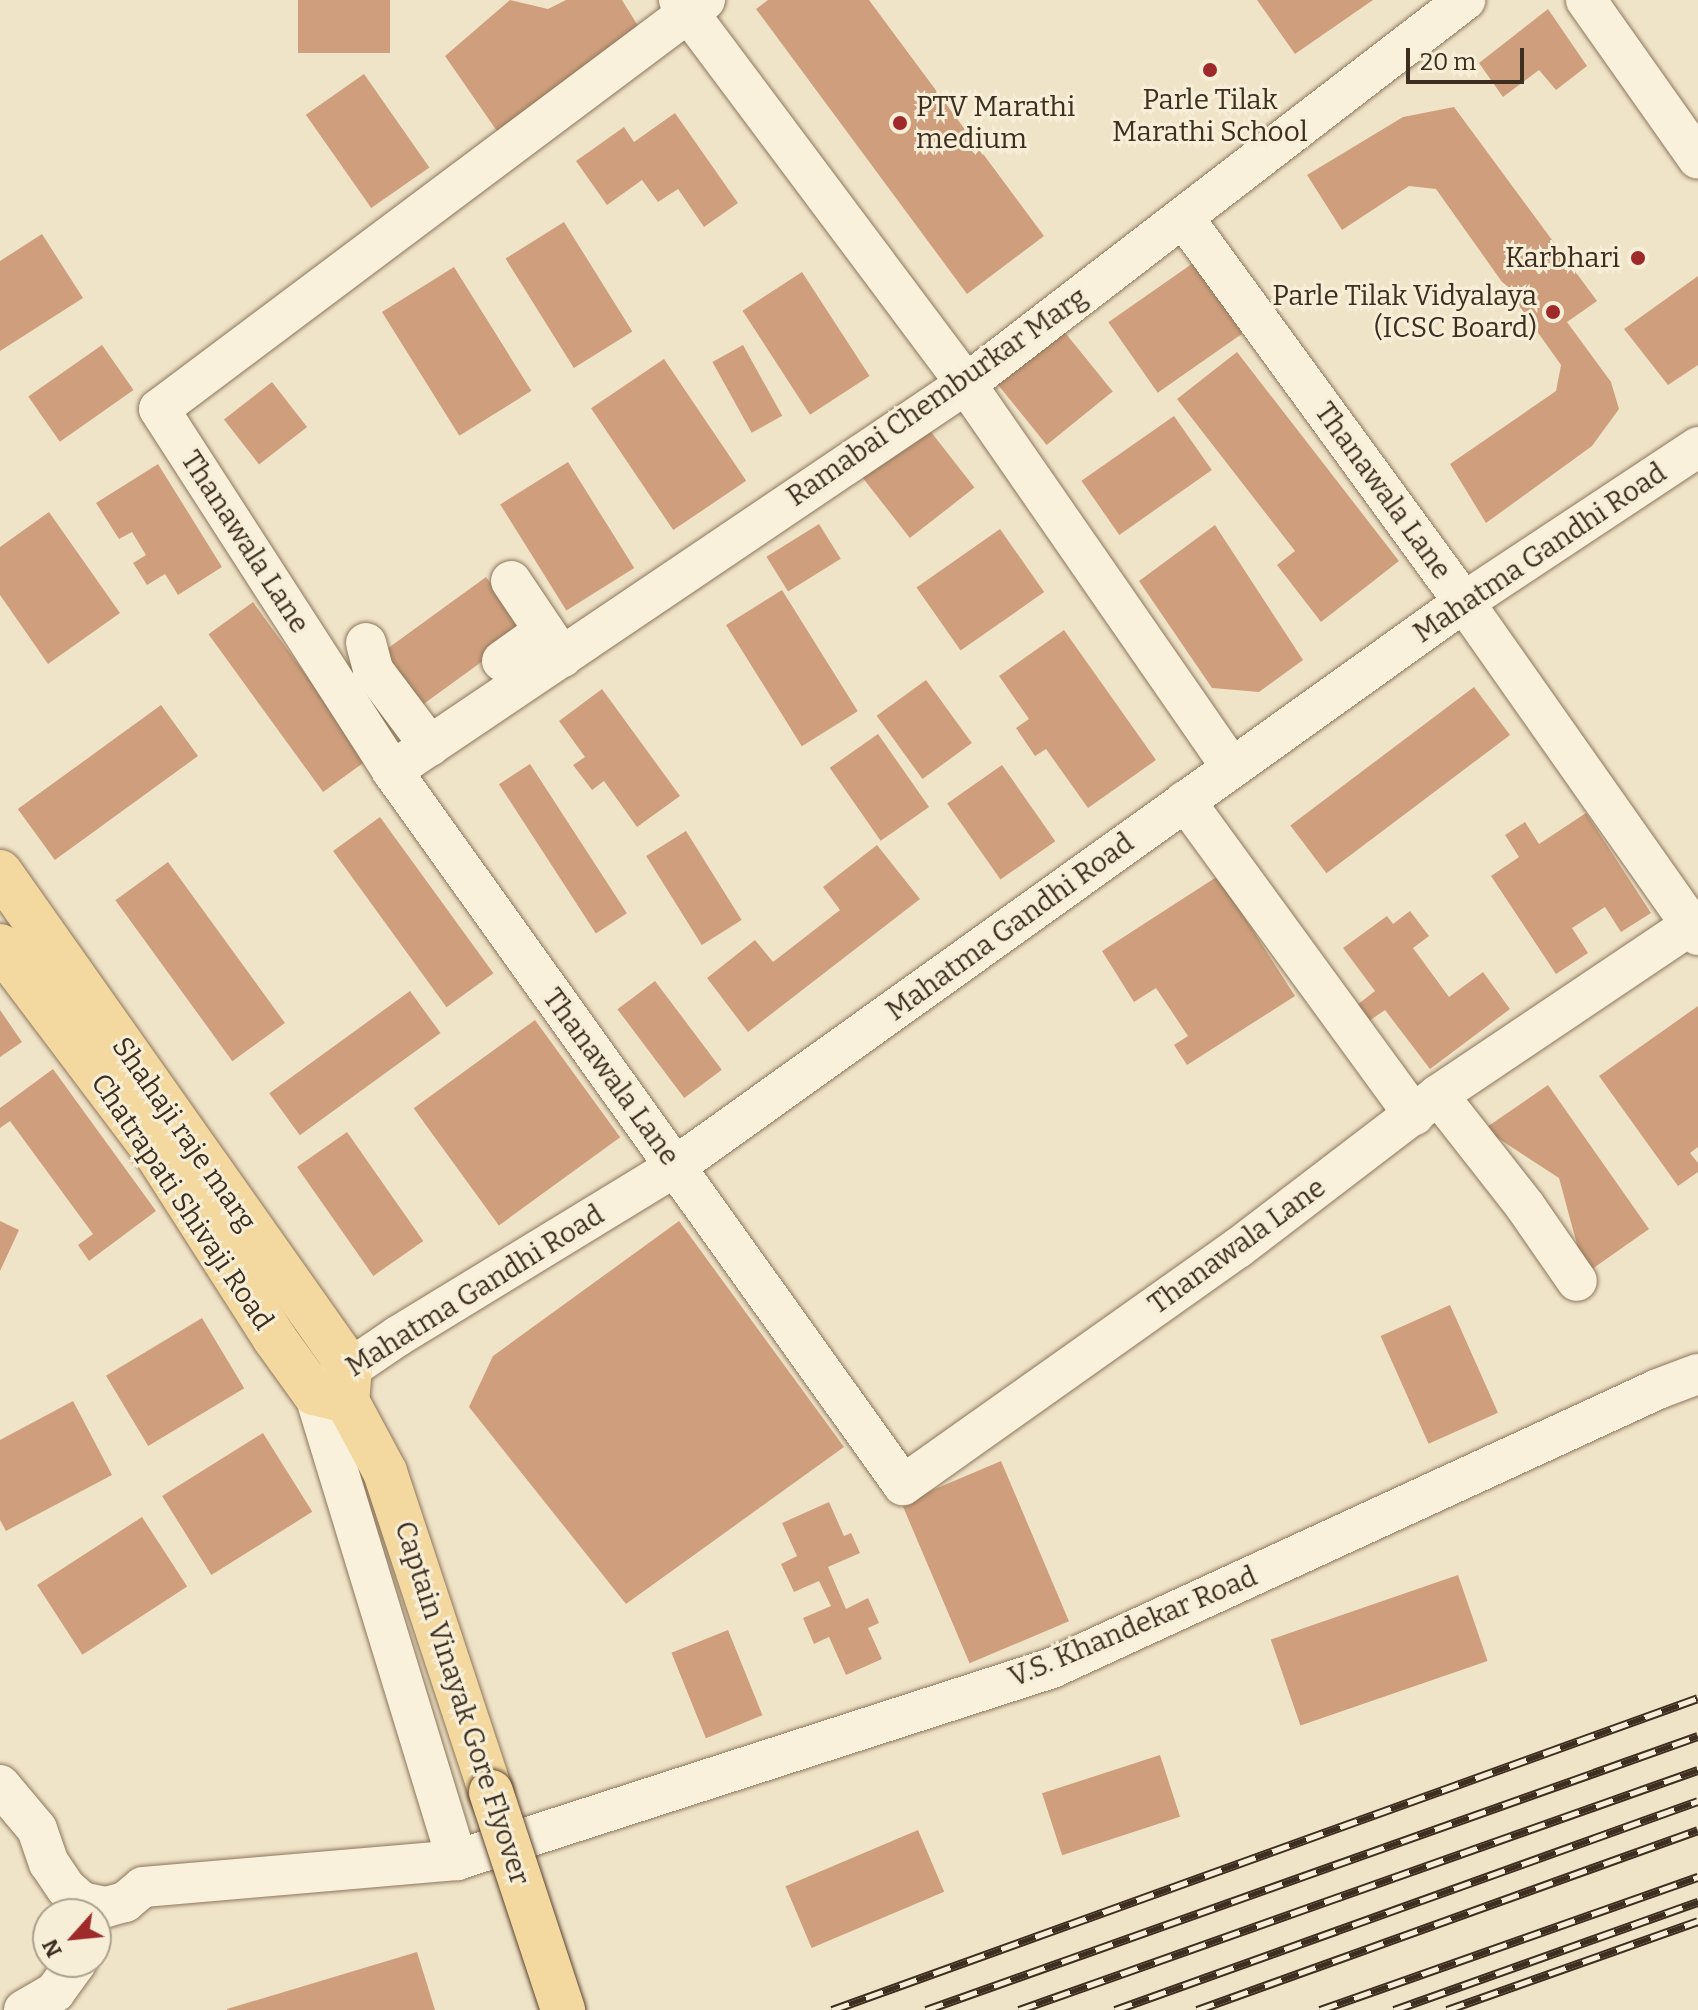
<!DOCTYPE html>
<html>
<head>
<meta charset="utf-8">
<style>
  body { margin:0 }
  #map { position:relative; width:1698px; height:2010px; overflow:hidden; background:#f0e4c8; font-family:Bitter,serif }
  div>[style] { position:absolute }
  .building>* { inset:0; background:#cf9f7d; transform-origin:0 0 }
  .roads { filter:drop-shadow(0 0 2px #8d765c) drop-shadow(0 0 2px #8d765c) }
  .minor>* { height:40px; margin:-20px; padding:0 20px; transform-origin:20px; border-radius:20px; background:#faf1dc }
  .major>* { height:44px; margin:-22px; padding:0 22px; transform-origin:22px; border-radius:22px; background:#f3d9a0 }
  .rail>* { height:9px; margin-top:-4.5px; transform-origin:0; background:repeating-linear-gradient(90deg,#f7eed8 0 18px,#3d2e20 0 36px); box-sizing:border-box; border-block:2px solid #3d2e20 }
  .bridges { filter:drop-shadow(0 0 2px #5b4430) drop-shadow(0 0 2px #5b4430) }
  .major-bridge>* { height:44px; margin:-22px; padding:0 22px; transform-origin:22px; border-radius:22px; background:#f3d9a0 }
  .dots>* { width:22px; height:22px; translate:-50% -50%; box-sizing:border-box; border:4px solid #f7eed8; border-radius:50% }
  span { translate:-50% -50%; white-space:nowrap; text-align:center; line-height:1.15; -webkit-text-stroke:6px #f7eed8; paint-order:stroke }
  .poi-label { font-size:28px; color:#3d2e20 }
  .left { translate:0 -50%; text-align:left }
  .right { translate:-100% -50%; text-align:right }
  .street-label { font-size:28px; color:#3d2e20 }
  .north { position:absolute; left:32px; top:1898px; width:80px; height:80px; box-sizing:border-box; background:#f7eed8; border:2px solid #ada18e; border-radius:50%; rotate:243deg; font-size:22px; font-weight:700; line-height:32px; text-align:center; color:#3d2e20 }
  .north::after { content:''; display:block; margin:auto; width:28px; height:36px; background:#9e2a2b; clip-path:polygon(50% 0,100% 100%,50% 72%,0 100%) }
  .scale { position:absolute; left:1406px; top:48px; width:118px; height:36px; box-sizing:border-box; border:4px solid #3d2e20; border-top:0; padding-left:10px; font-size:24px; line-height:28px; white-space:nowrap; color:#3d2e20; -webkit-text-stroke:6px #f7eed8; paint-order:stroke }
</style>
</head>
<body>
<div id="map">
  <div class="building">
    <i style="left:298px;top:0;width:92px;height:53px"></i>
    <i style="clip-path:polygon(510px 0,548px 9px,566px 0,622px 0,643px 34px,499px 134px,445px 56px)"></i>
    <i style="clip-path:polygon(768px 0,869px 0,1044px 236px,967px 294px,756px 9px)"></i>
    <i style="clip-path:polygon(1257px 0,1373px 0,1295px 54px)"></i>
    <i style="clip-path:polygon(1548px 9px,1587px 66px,1556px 90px,1539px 70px,1503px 97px,1479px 63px)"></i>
    <i style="left:364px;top:74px;width:114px;height:71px;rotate:55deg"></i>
    <i style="clip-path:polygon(1454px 107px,1597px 301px,1567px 322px,1611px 382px,1619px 409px,1592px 446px,1486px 523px,1450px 464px,1556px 391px,1561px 365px,1436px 189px,1409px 186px,1342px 230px,1307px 175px,1403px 117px)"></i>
    <i style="clip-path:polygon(675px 113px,738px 203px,704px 227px,678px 189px,658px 202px,642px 180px,607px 205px,576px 161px,624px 127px,634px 142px)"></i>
    <i style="left:564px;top:222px;width:129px;height:69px;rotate:58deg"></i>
    <i style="clip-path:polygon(42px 234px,83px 298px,0 351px,0 261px)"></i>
    <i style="left:1196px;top:261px;width:86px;height:107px;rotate:55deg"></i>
    <i style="left:454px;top:267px;width:146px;height:85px;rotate:58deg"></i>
    <i style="left:802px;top:272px;width:124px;height:71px;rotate:57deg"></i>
    <i style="clip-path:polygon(1698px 276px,1698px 365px,1668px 385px,1624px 329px)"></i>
    <i style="left:1063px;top:330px;width:79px;height:85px;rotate:51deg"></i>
    <i style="left:102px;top:345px;width:55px;height:90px;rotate:55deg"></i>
    <i style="left:743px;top:345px;width:81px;height:35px;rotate:61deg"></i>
    <i style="clip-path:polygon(1237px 352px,1399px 561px,1321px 622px,1277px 565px,1295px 551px,1177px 399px)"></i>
    <i style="left:664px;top:359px;width:147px;height:88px;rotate:56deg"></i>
    <i style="left:272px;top:382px;width:57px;height:61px;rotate:52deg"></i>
    <i style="left:1174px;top:416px;width:66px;height:113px;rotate:55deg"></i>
    <i style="left:924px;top:423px;width:82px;height:82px;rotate:52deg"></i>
    <i style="left:568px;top:462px;width:125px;height:80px;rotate:58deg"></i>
    <i style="clip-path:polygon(158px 464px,222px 567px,178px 595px,165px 574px,147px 585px,133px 563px,146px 555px,132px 532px,119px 539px,96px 503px)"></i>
    <i style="clip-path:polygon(49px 512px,120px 613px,48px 664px,0 595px,0 547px)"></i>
    <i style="left:819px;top:524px;width:41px;height:62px;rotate:58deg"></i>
    <i style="clip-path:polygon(1215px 525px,1303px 660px,1259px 692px,1212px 688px,1139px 581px)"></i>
    <i style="left:1000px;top:529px;width:77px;height:102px;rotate:55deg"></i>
    <i style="left:486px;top:577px;width:66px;height:134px;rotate:54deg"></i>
    <i style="left:782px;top:590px;width:143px;height:66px;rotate:58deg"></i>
    <i style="left:253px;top:602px;width:195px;height:55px;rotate:54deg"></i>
    <i style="clip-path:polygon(1064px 630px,1156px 760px,1088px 808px,1046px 749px,1035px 756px,1016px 728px,1029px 719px,999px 676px)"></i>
    <i style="left:926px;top:680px;width:78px;height:61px;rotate:54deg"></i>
    <i style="left:1474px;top:687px;width:60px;height:230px;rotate:53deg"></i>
    <i style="clip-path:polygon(602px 689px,680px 796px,637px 827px,604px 781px,592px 790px,573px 765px,585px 757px,559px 721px)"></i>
    <i style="left:161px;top:705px;width:63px;height:177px;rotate:54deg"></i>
    <i style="left:878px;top:734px;width:89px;height:59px;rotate:55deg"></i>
    <i style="left:530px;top:764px;width:178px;height:37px;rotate:57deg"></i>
    <i style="left:1002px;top:765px;width:93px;height:67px;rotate:55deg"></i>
    <i style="clip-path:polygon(1586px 813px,1651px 913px,1621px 932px,1605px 907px,1572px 928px,1588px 953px,1556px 974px,1491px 876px,1519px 857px,1505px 835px,1525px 822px,1539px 844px)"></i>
    <i style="left:380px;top:817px;width:193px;height:58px;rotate:54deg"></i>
    <i style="left:686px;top:831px;width:105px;height:47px;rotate:58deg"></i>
    <i style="clip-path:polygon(877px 845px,920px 899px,748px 1032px,707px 978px,755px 940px,773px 962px,840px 910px,823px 887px)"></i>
    <i style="left:168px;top:862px;width:199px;height:65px;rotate:54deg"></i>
    <i style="clip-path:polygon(1218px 876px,1295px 996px,1187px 1065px,1174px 1045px,1188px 1036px,1156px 988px,1134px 1002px,1102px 951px)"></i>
    <i style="clip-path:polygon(1410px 911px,1429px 936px,1413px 948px,1449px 997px,1483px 972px,1510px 1009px,1430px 1069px,1385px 1010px,1369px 1021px,1357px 1005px,1375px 991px,1343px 948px,1387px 916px,1393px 924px)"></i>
    <i style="left:655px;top:981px;width:111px;height:47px;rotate:53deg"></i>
    <i style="left:410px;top:991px;width:52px;height:174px;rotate:54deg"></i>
    <i style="clip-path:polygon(1698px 1006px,1698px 1147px,1690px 1153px,1698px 1163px,1698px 1172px,1678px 1186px,1599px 1076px)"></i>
    <i style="clip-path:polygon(0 1010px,22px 1042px,0 1057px)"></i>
    <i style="left:535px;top:1020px;width:145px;height:150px;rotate:54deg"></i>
    <i style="clip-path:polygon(53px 1069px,156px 1211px,89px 1261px,78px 1245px,93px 1234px,10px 1121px,0 1128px,0 1108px)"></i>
    <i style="clip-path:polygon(1548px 1085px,1649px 1229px,1585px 1274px,1559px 1178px,1484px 1129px)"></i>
    <i style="left:347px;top:1132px;width:133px;height:61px;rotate:55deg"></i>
    <i style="clip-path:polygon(0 1221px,19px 1230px,0 1271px)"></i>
    <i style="clip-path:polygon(679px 1221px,844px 1447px,626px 1604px,469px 1407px,493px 1356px)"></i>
    <i style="left:1450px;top:1305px;width:118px;height:76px;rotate:66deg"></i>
    <i style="left:202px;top:1318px;width:82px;height:112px;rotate:59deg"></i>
    <i style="clip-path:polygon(73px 1401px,112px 1475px,6px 1531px,0 1520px,0 1440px)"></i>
    <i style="left:263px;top:1433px;width:93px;height:119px;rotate:58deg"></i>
    <i style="left:1001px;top:1461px;width:174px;height:108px;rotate:67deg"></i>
    <i style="clip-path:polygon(829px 1502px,844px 1536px,851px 1533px,860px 1553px,828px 1567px,846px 1609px,868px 1598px,879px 1623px,868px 1628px,882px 1659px,846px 1675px,829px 1637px,814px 1644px,803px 1618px,831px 1606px,819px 1581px,794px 1592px,781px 1564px,797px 1556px,782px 1523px)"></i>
    <i style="left:142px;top:1517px;width:83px;height:125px;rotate:57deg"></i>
    <i style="left:1458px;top:1575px;width:91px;height:198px;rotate:71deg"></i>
    <i style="left:728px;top:1630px;width:92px;height:61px;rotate:68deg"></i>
    <i style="left:1160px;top:1755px;width:65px;height:124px;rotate:72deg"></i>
    <i style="left:918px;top:1830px;width:67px;height:144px;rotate:67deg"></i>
    <i style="clip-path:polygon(417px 1952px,435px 2010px,227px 2010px,227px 2009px)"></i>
  </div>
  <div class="roads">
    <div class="minor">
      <i style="left:679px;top:0;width:479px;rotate:53.2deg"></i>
      <i style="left:966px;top:384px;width:467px;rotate:55.3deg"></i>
      <i style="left:705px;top:0;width:682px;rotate:143.16deg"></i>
      <i style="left:159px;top:409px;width:431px;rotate:57.2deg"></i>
      <i style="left:392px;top:771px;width:878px;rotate:54.41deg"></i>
      <i style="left:903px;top:1485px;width:410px;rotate:-35.3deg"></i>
      <i style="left:1238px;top:1248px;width:252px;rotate:-37.4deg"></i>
      <i style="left:1438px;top:1095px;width:305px;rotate:-33.9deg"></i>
      <i style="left:1586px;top:0;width:194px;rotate:54.8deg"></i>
      <i style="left:1183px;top:217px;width:477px;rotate:53.9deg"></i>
      <i style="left:1464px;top:602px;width:407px;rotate:54.9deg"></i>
      <i style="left:511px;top:581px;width:92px;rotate:56.1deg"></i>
      <i style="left:366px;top:643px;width:28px;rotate:75deg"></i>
      <i style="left:373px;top:670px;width:95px;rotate:53.1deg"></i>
      <i style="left:502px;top:661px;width:52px;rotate:-35.5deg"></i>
      <i style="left:392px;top:771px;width:692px;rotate:-33.99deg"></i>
      <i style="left:966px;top:384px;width:630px;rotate:-37.58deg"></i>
      <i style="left:1185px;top:801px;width:389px;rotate:53.9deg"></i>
      <i style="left:1438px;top:1095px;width:141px;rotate:51.9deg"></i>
      <i style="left:1525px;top:1206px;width:91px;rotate:55.3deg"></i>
      <i style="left:0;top:1785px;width:57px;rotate:49.9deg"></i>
      <i style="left:37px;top:1829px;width:36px;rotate:71deg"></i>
      <i style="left:49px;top:1863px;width:30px;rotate:56deg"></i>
      <i style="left:66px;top:1888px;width:21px;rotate:41deg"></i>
      <i style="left:82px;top:1902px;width:25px;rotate:12deg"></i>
      <i style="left:106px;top:1907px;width:20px;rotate:-15deg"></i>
      <i style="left:125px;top:1902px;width:23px;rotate:-40deg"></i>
      <i style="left:143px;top:1887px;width:315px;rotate:-4.9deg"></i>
      <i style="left:457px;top:1860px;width:625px;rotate:-17.88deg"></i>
      <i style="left:1052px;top:1668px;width:667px;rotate:-24.72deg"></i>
      <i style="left:1658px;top:1389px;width:43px;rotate:-20.6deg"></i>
      <i style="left:457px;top:1860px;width:488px;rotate:-107deg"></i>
      <i style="left:314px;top:1393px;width:102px;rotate:-34.2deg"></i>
      <i style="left:398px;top:1336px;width:326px;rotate:-31.4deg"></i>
      <i style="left:676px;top:1166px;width:969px;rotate:-35.59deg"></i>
      <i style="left:1464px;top:602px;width:281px;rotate:-33.5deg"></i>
      <i style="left:24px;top:2010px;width:36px;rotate:-30deg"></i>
      <i style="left:55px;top:1992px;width:37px;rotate:-54deg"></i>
    </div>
    <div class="major">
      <i style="left:0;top:872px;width:607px;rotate:54.79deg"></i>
      <i style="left:350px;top:1368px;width:33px;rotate:95deg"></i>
      <i style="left:0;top:946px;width:259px;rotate:53deg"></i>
      <i style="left:156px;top:1153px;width:221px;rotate:57.4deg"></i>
      <i style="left:275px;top:1339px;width:67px;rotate:54.2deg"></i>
      <i style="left:314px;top:1393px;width:34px;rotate:14deg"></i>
      <i style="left:347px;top:1401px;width:81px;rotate:61.8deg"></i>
      <i style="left:385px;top:1472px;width:337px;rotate:71.7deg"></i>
    </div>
  </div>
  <div class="rail">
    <i style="left:832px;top:2010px;width:920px;rotate:-19.81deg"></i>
    <i style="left:926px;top:2010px;width:819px;rotate:-19.54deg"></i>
    <i style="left:1019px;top:2010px;width:720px;rotate:-19.47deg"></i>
    <i style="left:1115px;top:2010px;width:619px;rotate:-19.72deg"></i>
    <i style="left:1197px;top:2010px;width:532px;rotate:-19.76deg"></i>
    <i style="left:1320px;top:2010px;width:401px;rotate:-19.4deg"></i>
    <i style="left:1394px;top:2010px;width:323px;rotate:-19.6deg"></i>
    <i style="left:1447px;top:2010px;width:266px;rotate:-19.5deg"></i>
  </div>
  <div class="bridges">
    <div class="major-bridge">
      <i style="left:491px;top:1792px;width:230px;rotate:71.7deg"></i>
    </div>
  </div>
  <div class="dots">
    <i style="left:1210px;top:70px;background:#9e2a2b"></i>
    <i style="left:900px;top:123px;background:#9e2a2b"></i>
    <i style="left:1638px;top:258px;background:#9e2a2b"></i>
    <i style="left:1553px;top:312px;background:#9e2a2b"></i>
  </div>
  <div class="poi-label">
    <span style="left:1210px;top:116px">Parle Tilak<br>Marathi School</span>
    <span class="left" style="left:916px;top:123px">PTV Marathi<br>medium</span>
    <span class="right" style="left:1620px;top:258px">Karbhari</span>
    <span class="right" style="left:1537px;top:312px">Parle Tilak Vidyalaya<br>(ICSC Board)</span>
  </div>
  <div class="street-label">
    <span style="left:937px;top:397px;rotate:-35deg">Ramabai Chemburkar Marg</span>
    <span style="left:1383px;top:491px;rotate:54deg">Thanawala Lane</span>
    <span style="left:245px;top:542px;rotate:57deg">Thanawala Lane</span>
    <span style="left:1540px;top:553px;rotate:-34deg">Mahatma Gandhi Road</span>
    <span style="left:1010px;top:927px;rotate:-36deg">Mahatma Gandhi Road</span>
    <span style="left:611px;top:1077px;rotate:54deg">Thanawala Lane</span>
    <span style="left:184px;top:1134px;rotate:55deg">Shahaji raje marg</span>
    <span style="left:182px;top:1202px;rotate:56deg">Chatrapati Shivaji Road</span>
    <span style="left:1237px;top:1246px;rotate:-36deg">Thanawala Lane</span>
    <span style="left:475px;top:1291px;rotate:-32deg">Mahatma Gandhi Road</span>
    <span style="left:1133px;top:1627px;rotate:-23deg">V.S. Khandekar Road</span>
    <span style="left:462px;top:1703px;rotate:72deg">Captain Vinayak Gore Flyover</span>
  </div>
  <div class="north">N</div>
  <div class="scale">20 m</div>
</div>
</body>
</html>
